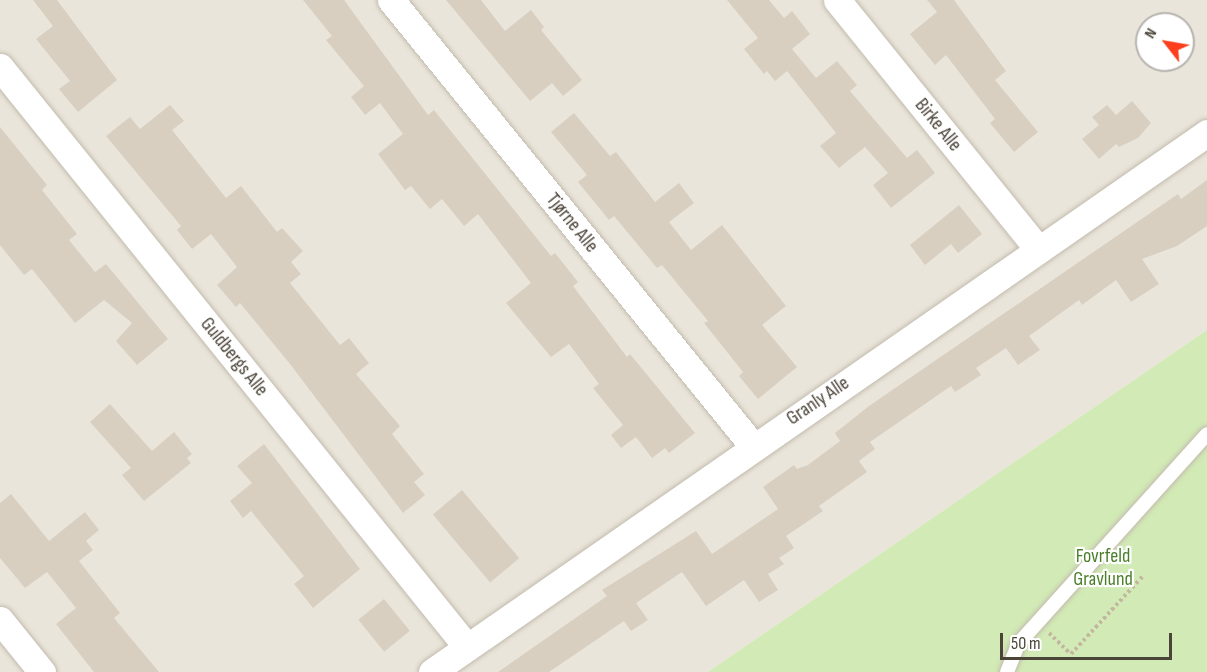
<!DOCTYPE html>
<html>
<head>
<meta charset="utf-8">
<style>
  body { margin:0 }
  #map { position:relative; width:1207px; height:672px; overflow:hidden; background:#f6f3ec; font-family:"Sofia Sans Condensed",sans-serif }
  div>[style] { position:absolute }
  .residential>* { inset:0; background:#eae5da }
  .green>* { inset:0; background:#d2eab5 }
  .building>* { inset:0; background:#d8cfc1; transform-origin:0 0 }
  .path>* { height:4px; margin-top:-2px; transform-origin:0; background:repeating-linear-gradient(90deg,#c4b79f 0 3px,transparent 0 6px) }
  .roads { filter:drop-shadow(0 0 2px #c2bbae) drop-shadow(0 0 2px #c2bbae) }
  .service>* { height:14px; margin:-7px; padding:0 7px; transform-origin:7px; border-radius:7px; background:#fff }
  .minor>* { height:27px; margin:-13.5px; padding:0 13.5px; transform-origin:13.5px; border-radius:13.5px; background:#fff }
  span { translate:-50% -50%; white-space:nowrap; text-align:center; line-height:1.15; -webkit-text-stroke:4.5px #fff; paint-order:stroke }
  .street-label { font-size:20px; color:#4b4439 }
  .park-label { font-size:20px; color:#4a7f2a }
  .north { position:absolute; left:1135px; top:12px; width:60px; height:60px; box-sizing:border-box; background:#fff; border:2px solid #b7b4b0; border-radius:50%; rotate:301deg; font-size:16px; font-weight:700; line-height:24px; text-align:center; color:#4b4439 }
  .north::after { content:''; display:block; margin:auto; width:21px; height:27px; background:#fc3f1d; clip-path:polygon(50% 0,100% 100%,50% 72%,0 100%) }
  .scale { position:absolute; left:1000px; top:633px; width:172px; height:27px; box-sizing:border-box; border:3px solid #4b4439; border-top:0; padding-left:8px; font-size:18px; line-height:21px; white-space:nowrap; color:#4b4439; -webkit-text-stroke:4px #fff; paint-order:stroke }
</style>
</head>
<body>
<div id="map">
  <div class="residential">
    <i style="clip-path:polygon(evenodd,0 0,1207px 0,1207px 330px,708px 672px,0 672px,0 0,1147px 24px,1183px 24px,1183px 60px,1147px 60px,1147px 24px)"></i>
  </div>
  <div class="green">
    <i style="clip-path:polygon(1207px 330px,1207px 672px,708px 672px)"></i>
  </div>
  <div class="building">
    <i style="clip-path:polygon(33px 0,57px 0,117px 80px,78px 112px,59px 89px,70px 81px,36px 39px,53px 26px)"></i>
    <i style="clip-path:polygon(303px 0,344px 0,428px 115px,434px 110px,551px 256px,555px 253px,578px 282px,573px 286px,627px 357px,630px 354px,695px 433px,669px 453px,665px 448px,652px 458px,636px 437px,621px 448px,611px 435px,623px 425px,593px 388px,599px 384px,569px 344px,551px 357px,506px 303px,531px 283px,478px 214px,464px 226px,442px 199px,430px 209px,411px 186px,405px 190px,378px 154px,403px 134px,380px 103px,365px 115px,351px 97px,364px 86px,326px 40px,332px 36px)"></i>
    <i style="clip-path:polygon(446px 0,481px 0,505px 31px,531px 10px,544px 27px,541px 30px,582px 80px,563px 96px,552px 83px,530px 101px)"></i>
    <i style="clip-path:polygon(727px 0,769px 0,784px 18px,792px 11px,810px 34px,792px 49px,816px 78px,837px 61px,857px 85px,850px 91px,907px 158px,917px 150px,935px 173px,891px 208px,873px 185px,888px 173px,865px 147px,839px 168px,820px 146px,836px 133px,787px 71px,775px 81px,767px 71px,764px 74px,744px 49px,758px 38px)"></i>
    <i style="clip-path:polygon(927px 0,954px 0,1006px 71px,995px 80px,1038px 132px,1014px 152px,990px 123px,995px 119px,946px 55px,935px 65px,910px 34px,937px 12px)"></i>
    <i style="clip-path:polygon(1132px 101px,1151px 123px,1138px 138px,1119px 147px,1116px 144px,1099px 159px,1082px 139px,1099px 125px,1092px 117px,1107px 105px,1116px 115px)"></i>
    <i style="clip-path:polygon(170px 105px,184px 121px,172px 130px,226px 198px,241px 186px,277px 232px,282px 228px,303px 251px,291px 262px,301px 274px,290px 283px,340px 345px,349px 338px,369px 363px,356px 374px,400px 426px,392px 434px,424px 474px,414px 482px,425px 495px,403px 513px,290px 364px,240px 303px,236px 307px,217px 285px,237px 267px,211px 234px,192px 249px,177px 230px,181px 226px,106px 136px,130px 117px,140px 129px)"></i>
    <i style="clip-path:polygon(574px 113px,610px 156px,616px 152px,655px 202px,679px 183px,694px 203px,669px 222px,691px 250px,722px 225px,786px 306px,762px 325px,797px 367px,758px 399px,739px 376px,743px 372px,704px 323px,708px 321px,662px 265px,657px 268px,614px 216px,609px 220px,578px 182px,587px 175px,551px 132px)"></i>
    <i style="clip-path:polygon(0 127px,47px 185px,42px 190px,77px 234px,69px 240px,95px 272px,106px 264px,168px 339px,137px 365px,116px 341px,132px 323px,104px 300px,75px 323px,32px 269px,24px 275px,0 245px)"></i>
    <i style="clip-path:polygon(1207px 180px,1207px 226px,1177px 246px,1142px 259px,1159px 284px,1131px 302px,1116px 280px,1082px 305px,1079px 300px,1029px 336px,1040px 350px,1018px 365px,1006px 348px,976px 368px,981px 375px,955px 392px,951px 386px,870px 442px,875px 449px,859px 461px,867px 472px,819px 506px,823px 511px,786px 536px,794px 548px,779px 558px,784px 564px,768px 574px,778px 590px,759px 602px,744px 580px,706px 606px,682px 572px,636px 603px,648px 620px,631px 631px,624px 621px,549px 672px,498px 672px,607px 596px,602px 590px,696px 531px,712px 554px,778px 509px,763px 487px,794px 465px,797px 469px,808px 465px,840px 441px,835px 433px,869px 406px,1178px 194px,1181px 199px)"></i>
    <i style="clip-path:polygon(959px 205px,982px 234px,958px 253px,951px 244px,925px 265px,910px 245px)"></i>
    <i style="clip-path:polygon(110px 404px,152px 451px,174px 432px,192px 454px,187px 458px,191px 463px,144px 501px,122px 475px,131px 468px,90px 422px)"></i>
    <i style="clip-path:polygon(264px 444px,360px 569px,313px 608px,294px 584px,304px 576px,251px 511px,243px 518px,230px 501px,252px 483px,237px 466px)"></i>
    <i style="left:462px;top:490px;width:89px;height:38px;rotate:50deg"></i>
    <i style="clip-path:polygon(11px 494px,49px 541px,85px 512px,99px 530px,86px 541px,93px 550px,79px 561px,120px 613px,114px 618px,159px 672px,94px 672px,56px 624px,76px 608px,47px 572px,25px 588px,0 558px,0 503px)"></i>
    <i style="left:384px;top:599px;width:41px;height:33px;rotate:51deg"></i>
  </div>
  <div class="path">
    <i style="left:1049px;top:633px;width:30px;rotate:44deg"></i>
    <i style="left:1071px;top:654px;width:106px;rotate:-47.3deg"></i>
  </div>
  <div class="roads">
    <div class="service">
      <i style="left:1007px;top:672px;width:31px;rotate:-68deg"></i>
      <i style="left:1019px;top:643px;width:281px;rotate:-48deg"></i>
    </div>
    <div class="minor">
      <i style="left:391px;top:0;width:574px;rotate:50.94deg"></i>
      <i style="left:837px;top:0;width:321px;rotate:51.1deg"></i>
      <i style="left:0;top:67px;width:745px;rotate:51.16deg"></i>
      <i style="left:0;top:620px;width:67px;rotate:51.1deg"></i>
      <i style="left:432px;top:672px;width:944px;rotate:-34.82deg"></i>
    </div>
  </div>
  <div class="street-label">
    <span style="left:938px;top:125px;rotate:51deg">Birke Alle</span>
    <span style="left:572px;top:223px;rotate:51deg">Tjørne Alle</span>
    <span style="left:234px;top:357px;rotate:51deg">Guldbergs Alle</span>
    <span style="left:818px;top:401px;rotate:-34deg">Granly Alle</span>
  </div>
  <div class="park-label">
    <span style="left:1103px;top:568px">Fovrfeld<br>Gravlund</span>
  </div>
  <div class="north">N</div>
  <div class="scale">50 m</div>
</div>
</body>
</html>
